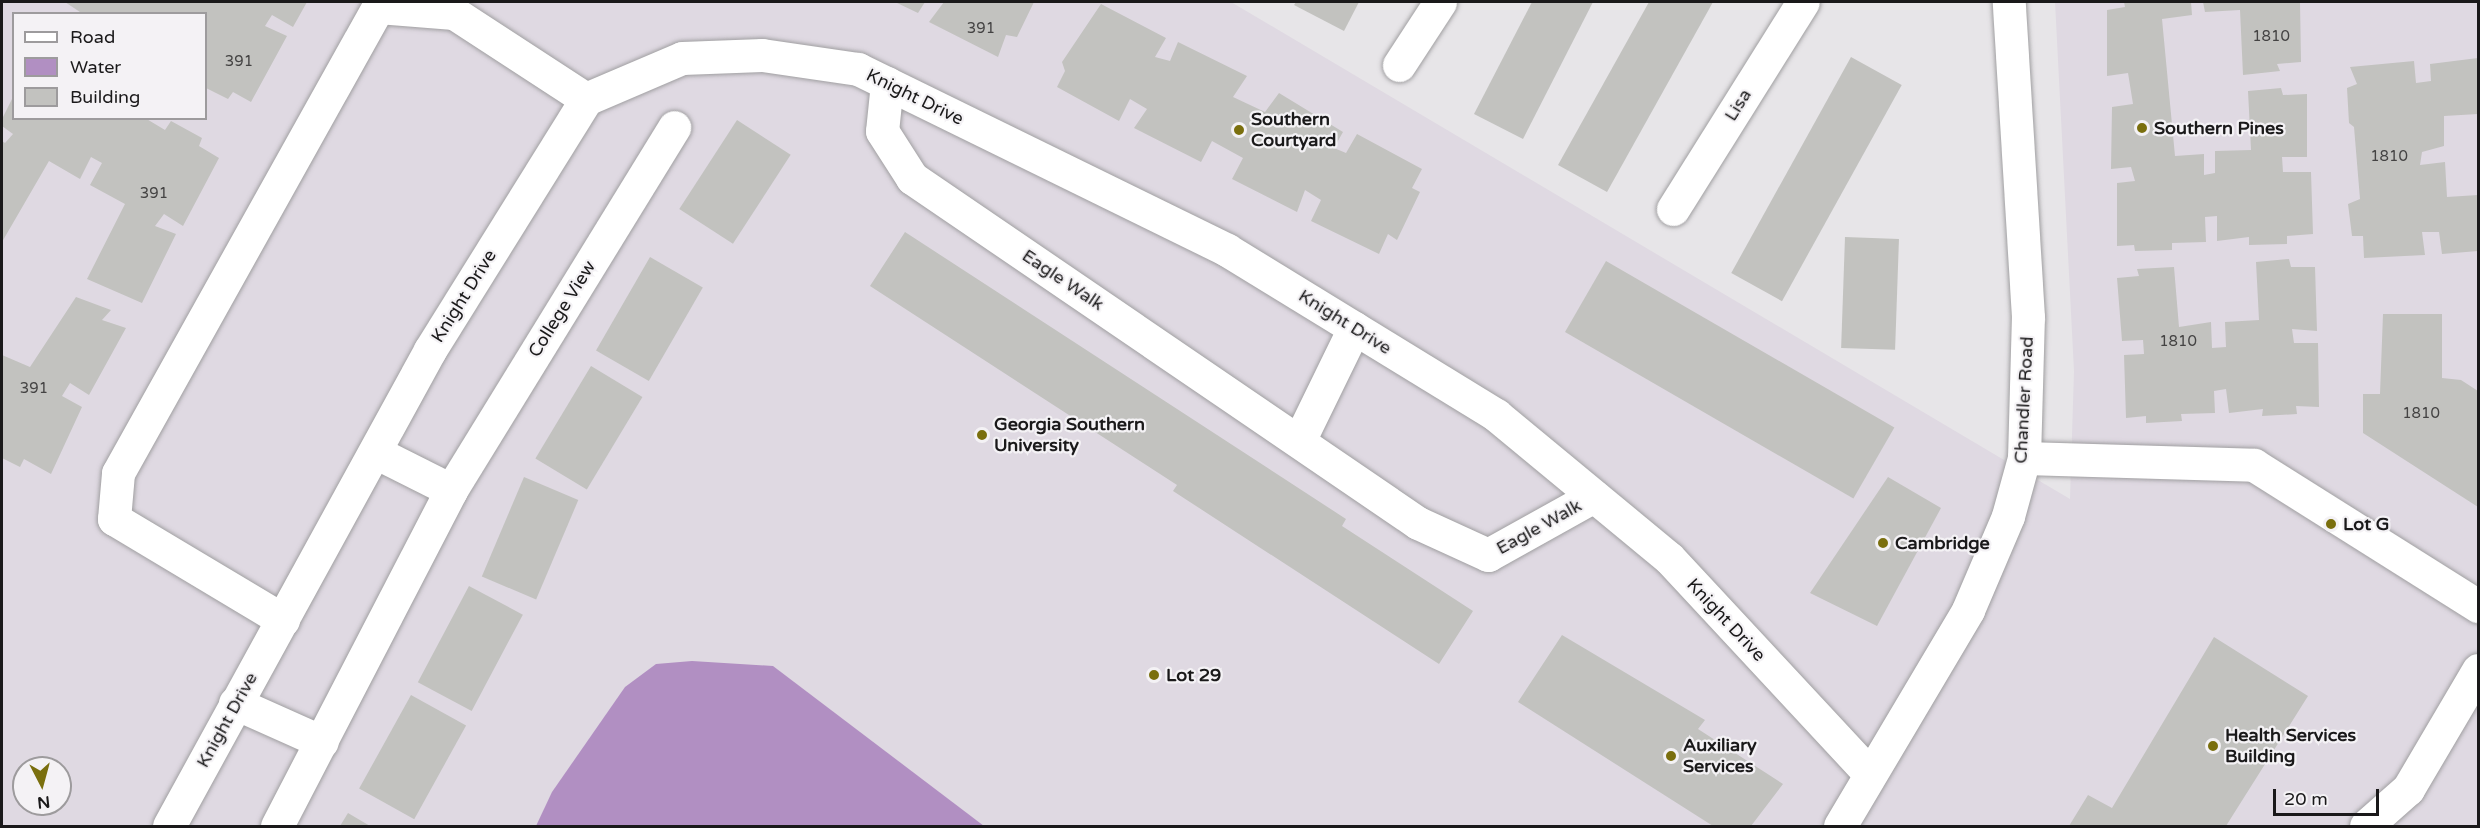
<!DOCTYPE html>
<html>
<head>
<meta charset="utf-8">
<style>
  body { margin:0 }
  #map { position:relative; width:2480px; height:828px; overflow:hidden; background:#e7e5e8; font-family:"Varela Round",sans-serif }
  div>[style] { position:absolute }
  .built>* { inset:0; background:#dfd9e2 }
  .water>* { inset:0; background:#b18fc2 }
  .building>* { inset:0; background:#c2c2bf; transform-origin:0 0 }
  .roads { filter:drop-shadow(0 0 2px #a09fa1) drop-shadow(0 0 2px #a09fa1) }
  .minor>* { height:33px; margin:-16.5px; padding:0 16.5px; transform-origin:16.5px; border-radius:16.5px; background:#fff }
  .dots>* { width:16px; height:16px; translate:-50% -50%; box-sizing:border-box; border:3px solid #f4f2f5; border-radius:50% }
  span { translate:-50% -50%; white-space:nowrap; text-align:center; line-height:1.15; -webkit-text-stroke:4.5px #f4f2f5; paint-order:stroke }
  .number-label { font-size:15px; color:#444343 }
  .number-label span { -webkit-text-stroke-width:0 }
  .street-label { font-size:18px; color:#1a191a }
  .poi-label { font-size:18px; color:#1a191a; font-weight:700 }
  .left { translate:0 -50%; text-align:left }
  .frame { position:absolute; inset:0; border:3px solid #1a191a; pointer-events:none }
  .legend { position:absolute; left:12px; top:12px; width:195px; height:108px; box-sizing:border-box; background:#f4f2f5; border:2px solid #9d9b9d; margin:0; padding:8px 10px; list-style:none; font-size:18px; color:#1a191a }
  .legend li { display:flex; align-items:center; gap:12px; height:30px }
  .legend b { width:30px; border:2px solid #9d9b9d }
  .north { position:absolute; left:12px; top:756px; width:60px; height:60px; box-sizing:border-box; background:#f4f2f5; border:2px solid #9d9b9d; border-radius:50%; rotate:174deg; font-size:16px; font-weight:700; line-height:24px; text-align:center; color:#1a191a }
  .north::after { content:''; display:block; margin:auto; width:21px; height:27px; background:#7a6f0e; clip-path:polygon(50% 0,100% 100%,50% 72%,0 100%) }
  .scale { position:absolute; left:2273px; top:789px; width:106px; height:27px; box-sizing:border-box; border:3px solid #1a191a; border-top:0; padding-left:8px; font-size:18px; line-height:21px; white-space:nowrap; color:#1a191a; -webkit-text-stroke:4px #f4f2f5; paint-order:stroke }
</style>
</head>
<body>
<div id="map">
  <div class="built">
    <i style="clip-path:polygon(evenodd,2px 2px,1231px 2px,2070px 499px,2074px 371px,2055px 2px,2478px 2px,2478px 826px,2px 826px,2px 2px,14px 14px,206px 14px,206px 118px,14px 118px,14px 14px,2px 2px,24px 768px,60px 768px,60px 804px,24px 804px,24px 768px)"></i>
  </div>
  <div class="water">
    <i style="clip-path:polygon(692px 661px,773px 666px,984px 826px,536px 826px,552px 792px,625px 687px,656px 664px)"></i>
  </div>
  <div class="building">
    <i style="clip-path:polygon(65px 2px,307px 2px,293px 27px,272px 15px,265px 26px,287px 36px,251px 102px,233px 92px,228px 99px,206px 88px,206px 14px,83px 14px)"></i>
    <i style="clip-path:polygon(895px 2px,925px 2px,918px 13px)"></i>
    <i style="clip-path:polygon(944px 2px,1034px 2px,1017px 37px,1006px 35px,998px 57px,929px 22px)"></i>
    <i style="clip-path:polygon(1296px 2px,1359px 2px,1344px 31px,1294px 5px)"></i>
    <i style="clip-path:polygon(1532px 2px,1593px 2px,1523px 139px,1474px 114px)"></i>
    <i style="clip-path:polygon(1649px 2px,1713px 2px,1607px 192px,1558px 165px)"></i>
    <i style="clip-path:polygon(2124px 2px,2191px 2px,2192px 15px,2162px 19px,2175px 156px,2204px 154px,2204px 175px,2215px 173px,2215px 151px,2251px 150px,2248px 91px,2281px 88px,2283px 95px,2307px 94px,2307px 157px,2282px 157px,2283px 172px,2311px 172px,2313px 234px,2287px 236px,2287px 244px,2249px 245px,2249px 237px,2217px 241px,2217px 216px,2205px 217px,2206px 242px,2172px 243px,2172px 250px,2135px 251px,2134px 245px,2117px 246px,2117px 183px,2135px 181px,2131px 167px,2111px 169px,2112px 107px,2133px 104px,2128px 73px,2107px 76px,2107px 10px,2125px 7px)"></i>
    <i style="clip-path:polygon(2203px 2px,2300px 2px,2301px 62px,2277px 64px,2280px 71px,2243px 75px,2240px 10px,2205px 12px)"></i>
    <i style="clip-path:polygon(1101px 4px,1166px 38px,1155px 57px,1170px 61px,1178px 42px,1247px 76px,1233px 97px,1265px 112px,1279px 93px,1343px 132px,1334px 148px,1346px 153px,1357px 134px,1422px 169px,1412px 188px,1420px 192px,1397px 240px,1388px 234px,1379px 254px,1311px 221px,1321px 200px,1305px 190px,1297px 212px,1232px 179px,1243px 158px,1212px 141px,1201px 162px,1134px 128px,1147px 109px,1130px 99px,1119px 121px,1057px 87px,1065px 71px,1062px 62px)"></i>
    <i style="left:1851px;top:57px;width:58px;height:247px;rotate:29deg"></i>
    <i style="clip-path:polygon(2478px 58px,2478px 114px,2444px 116px,2444px 146px,2422px 152px,2420px 165px,2445px 162px,2447px 197px,2478px 195px,2478px 251px,2442px 254px,2439px 232px,2422px 232px,2425px 255px,2364px 258px,2363px 236px,2352px 236px,2348px 204px,2360px 199px,2354px 127px,2349px 123px,2347px 88px,2357px 84px,2350px 67px,2414px 61px,2416px 83px,2431px 81px,2430px 64px)"></i>
    <i style="clip-path:polygon(14px 95px,14px 118px,145px 118px,165px 130px,171px 121px,202px 138px,199px 146px,219px 158px,183px 226px,164px 214px,155px 226px,176px 234px,142px 303px,87px 279px,125px 204px,90px 185px,102px 163px,91px 157px,80px 179px,49px 161px,2px 242px,2px 141px,5px 143px,13px 134px,2px 126px,2px 119px)"></i>
    <i style="left:737px;top:120px;width:64px;height:106px;rotate:33deg"></i>
    <i style="clip-path:polygon(905px 232px,1346px 519px,1342px 526px,1473px 611px,1439px 664px,1173px 491px,1177px 485px,870px 286px)"></i>
    <i style="left:1845px;top:237px;width:54px;height:111px;rotate:2deg"></i>
    <i style="left:650px;top:257px;width:61px;height:108px;rotate:30deg"></i>
    <i style="clip-path:polygon(2289px 259px,2291px 267px,2315px 267px,2317px 331px,2292px 329px,2294px 343px,2318px 343px,2319px 407px,2296px 406px,2297px 414px,2262px 416px,2263px 409px,2229px 413px,2226px 389px,2214px 391px,2215px 413px,2181px 414px,2182px 421px,2146px 423px,2146px 416px,2126px 418px,2124px 355px,2144px 354px,2143px 340px,2122px 341px,2117px 278px,2139px 276px,2137px 269px,2174px 267px,2179px 327px,2211px 322px,2212px 348px,2226px 347px,2225px 322px,2259px 320px,2256px 262px)"></i>
    <i style="left:1606px;top:261px;width:333px;height:82px;rotate:30deg"></i>
    <i style="clip-path:polygon(76px 297px,111px 310px,102px 320px,126px 328px,89px 395px,70px 383px,62px 396px,82px 407px,51px 474px,24px 459px,20px 467px,2px 458px,2px 355px,30px 367px)"></i>
    <i style="clip-path:polygon(2383px 314px,2442px 314px,2442px 378px,2461px 380px,2478px 391px,2478px 507px,2363px 433px,2363px 394px,2380px 394px)"></i>
    <i style="left:591px;top:366px;width:60px;height:108px;rotate:31deg"></i>
    <i style="left:524px;top:477px;width:59px;height:108px;rotate:23deg"></i>
    <i style="clip-path:polygon(1888px 477px,1941px 508px,1877px 626px,1810px 593px)"></i>
    <i style="left:469px;top:586px;width:61px;height:109px;rotate:28deg"></i>
    <i style="clip-path:polygon(1562px 635px,1705px 720px,1698px 729px,1783px 784px,1751px 826px,1713px 826px,1518px 702px)"></i>
    <i style="clip-path:polygon(2214px 637px,2308px 696px,2226px 826px,2069px 826px,2088px 795px,2112px 808px)"></i>
    <i style="left:411px;top:695px;width:63px;height:107px;rotate:29deg"></i>
    <i style="clip-path:polygon(348px 813px,370px 826px,340px 826px)"></i>
  </div>
  <div class="roads">
    <div class="minor">
      <i style="left:1399px;top:65px;width:75px;rotate:-56.9deg"></i>
      <i style="left:887px;top:83px;width:48px;rotate:95.9deg"></i>
      <i style="left:882px;top:131px;width:56px;rotate:57.4deg"></i>
      <i style="left:912px;top:178px;width:612px;rotate:34.29deg"></i>
      <i style="left:1418px;top:523px;width:77px;rotate:24.6deg"></i>
      <i style="left:1488px;top:555px;width:121px;rotate:-29.1deg"></i>
      <i style="left:1673px;top:209px;width:244px;rotate:-57.9deg"></i>
      <i style="left:1299px;top:441px;width:126px;rotate:-64deg"></i>
      <i style="left:375px;top:452px;width:85px;rotate:26.6deg"></i>
      <i style="left:2024px;top:458px;width:230px;rotate:1.7deg"></i>
      <i style="left:2254px;top:465px;width:265px;rotate:32.2deg"></i>
      <i style="left:283px;top:620px;width:197px;rotate:-149.1deg"></i>
      <i style="left:114px;top:519px;width:46px;rotate:-85deg"></i>
      <i style="left:118px;top:473px;width:534px;rotate:-60.84deg"></i>
      <i style="left:378px;top:7px;width:76px;rotate:4.5deg"></i>
      <i style="left:454px;top:13px;width:158px;rotate:33.1deg"></i>
      <i style="left:235px;top:703px;width:95px;rotate:24.1deg"></i>
      <i style="left:169px;top:826px;width:543px;rotate:-61.26deg"></i>
      <i style="left:430px;top:350px;width:296px;rotate:-58.1deg"></i>
      <i style="left:586px;top:99px;width:104px;rotate:-23.1deg"></i>
      <i style="left:682px;top:58px;width:80px;rotate:-2.1deg"></i>
      <i style="left:762px;top:55px;width:97px;rotate:8.3deg"></i>
      <i style="left:858px;top:69px;width:411px;rotate:26.1deg"></i>
      <i style="left:1227px;top:250px;width:316px;rotate:31.5deg"></i>
      <i style="left:1496px;top:415px;width:224px;rotate:39.6deg"></i>
      <i style="left:1669px;top:558px;width:295px;rotate:47.1deg"></i>
      <i style="left:277px;top:826px;width:378px;rotate:-62.6deg"></i>
      <i style="left:451px;top:490px;width:426px;rotate:-58.4deg"></i>
      <i style="left:1840px;top:826px;width:251px;rotate:-59.3deg"></i>
      <i style="left:1968px;top:610px;width:102px;rotate:-66.9deg"></i>
      <i style="left:2008px;top:516px;width:60px;rotate:-74.6deg"></i>
      <i style="left:2024px;top:458px;width:141px;rotate:-88.4deg"></i>
      <i style="left:2028px;top:317px;width:316px;rotate:-93.5deg"></i>
      <i style="left:2366px;top:826px;width:56px;rotate:-41.4deg"></i>
      <i style="left:2408px;top:789px;width:138px;rotate:-59.5deg"></i>
    </div>
  </div>
  <div class="dots">
    <i style="left:2142px;top:128px;background:#7a6f0e"></i>
    <i style="left:1239px;top:130px;background:#7a6f0e"></i>
    <i style="left:982px;top:435px;background:#7a6f0e"></i>
    <i style="left:2331px;top:524px;background:#7a6f0e"></i>
    <i style="left:1883px;top:543px;background:#7a6f0e"></i>
    <i style="left:1154px;top:675px;background:#7a6f0e"></i>
    <i style="left:2213px;top:746px;background:#7a6f0e"></i>
    <i style="left:1671px;top:756px;background:#7a6f0e"></i>
  </div>
  <div class="number-label">
    <span style="left:981px;top:29px">391</span>
    <span style="left:2271px;top:37px">1810</span>
    <span style="left:239px;top:62px">391</span>
    <span style="left:2389px;top:157px">1810</span>
    <span style="left:154px;top:194px">391</span>
    <span style="left:2178px;top:342px">1810</span>
    <span style="left:34px;top:389px">391</span>
    <span style="left:2421px;top:414px">1810</span>
  </div>
  <div class="street-label">
    <span style="left:915px;top:97px;rotate:26deg">Knight Drive</span>
    <span style="left:1738px;top:105px;rotate:-58deg">Lisa</span>
    <span style="left:1063px;top:280px;rotate:34deg">Eagle Walk</span>
    <span style="left:464px;top:296px;rotate:-58deg">Knight Drive</span>
    <span style="left:562px;top:309px;rotate:-58deg">College View</span>
    <span style="left:1345px;top:322px;rotate:32deg">Knight Drive</span>
    <span style="left:2024px;top:400px;rotate:-87deg">Chandler Road</span>
    <span style="left:1539px;top:527px;rotate:-29deg">Eagle Walk</span>
    <span style="left:1726px;top:620px;rotate:47deg">Knight Drive</span>
    <span style="left:227px;top:720px;rotate:-61deg">Knight Drive</span>
  </div>
  <div class="poi-label">
    <span class="left" style="left:1251px;top:130px">Southern<br>Courtyard</span>
    <span class="left" style="left:2154px;top:128px">Southern Pines</span>
    <span class="left" style="left:994px;top:435px">Georgia Southern<br>University</span>
    <span class="left" style="left:2343px;top:524px">Lot G</span>
    <span class="left" style="left:1895px;top:543px">Cambridge</span>
    <span class="left" style="left:1166px;top:675px">Lot 29</span>
    <span class="left" style="left:2225px;top:746px">Health Services<br>Building</span>
    <span class="left" style="left:1683px;top:756px">Auxiliary<br>Services</span>
  </div>
  <div class="frame"></div>
  <ul class="legend">
  <li><b style="height:8px;background:#fff"></b>Road</li>
  <li><b style="height:16px;background:#b18fc2"></b>Water</li>
  <li><b style="height:16px;background:#c2c2bf"></b>Building</li>
  </ul>
  <div class="north">N</div>
  <div class="scale">20 m</div>
</div>
</body>
</html>
